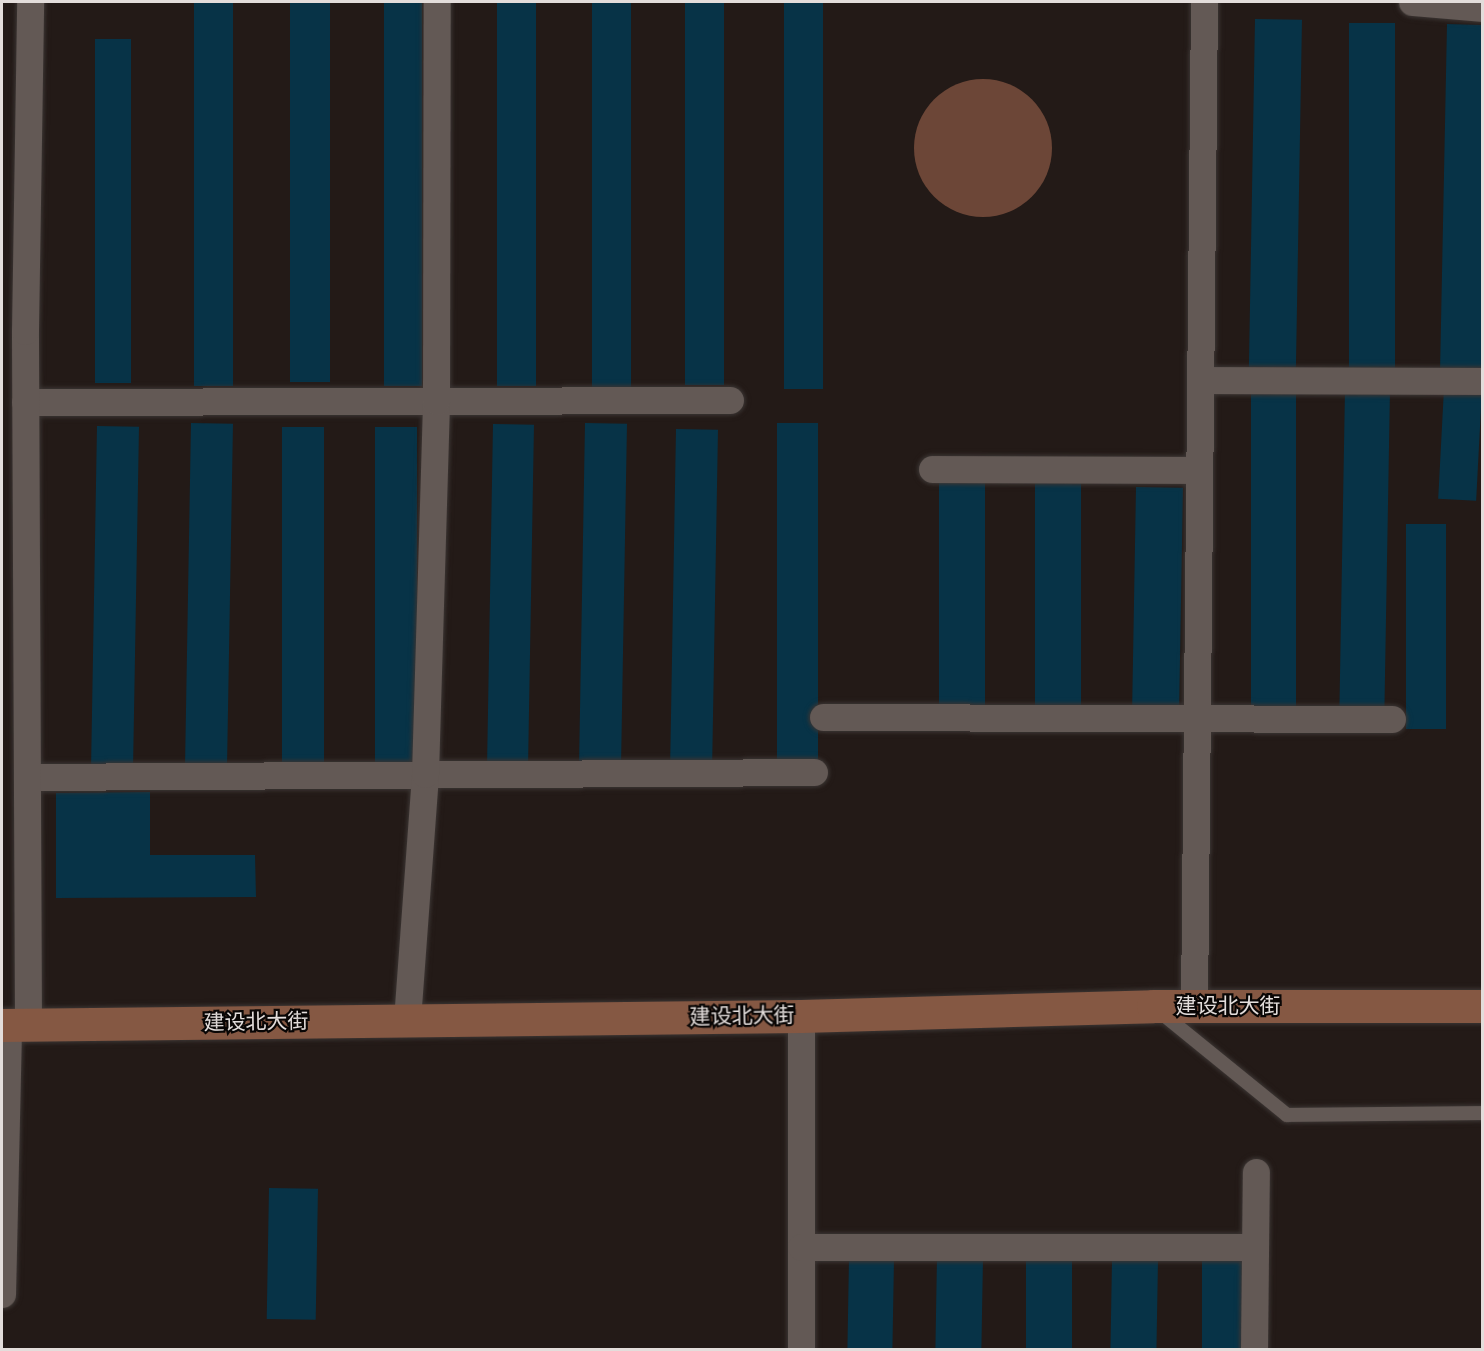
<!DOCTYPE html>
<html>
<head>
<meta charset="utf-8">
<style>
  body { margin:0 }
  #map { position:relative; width:1484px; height:1351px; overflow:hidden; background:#231a17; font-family:Jost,"Noto Sans SC",sans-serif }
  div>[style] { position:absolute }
  .water>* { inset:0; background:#6c4637 }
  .round { border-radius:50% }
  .building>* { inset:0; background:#073347; transform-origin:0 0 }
  .roads { filter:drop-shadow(0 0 2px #3b3533) drop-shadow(0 0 2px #3b3533) }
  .lane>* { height:14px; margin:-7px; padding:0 7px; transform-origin:7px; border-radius:7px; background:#635955 }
  .street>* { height:27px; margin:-13.5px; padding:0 13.5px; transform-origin:13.5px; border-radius:13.5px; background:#635955 }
  .secondary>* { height:33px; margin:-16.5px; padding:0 16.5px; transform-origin:16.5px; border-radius:16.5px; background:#855843 }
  span { translate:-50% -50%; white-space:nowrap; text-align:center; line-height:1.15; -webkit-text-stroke:4.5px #090605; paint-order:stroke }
  .street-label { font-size:21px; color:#e3dddb }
  .frame { position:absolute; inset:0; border:3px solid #e3dddb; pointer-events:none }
</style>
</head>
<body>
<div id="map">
  <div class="water">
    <i class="round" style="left:914px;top:79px;width:138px;height:138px"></i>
  </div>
  <div class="building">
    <i style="left:194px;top:2px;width:39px;height:384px"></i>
    <i style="left:290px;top:2px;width:40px;height:380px"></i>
    <i style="left:384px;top:2px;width:38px;height:384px"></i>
    <i style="left:497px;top:2px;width:39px;height:384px"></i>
    <i style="left:592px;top:2px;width:39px;height:389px"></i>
    <i style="left:685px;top:2px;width:39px;height:383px"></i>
    <i style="left:784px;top:2px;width:39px;height:387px"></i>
    <i style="left:1255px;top:19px;width:47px;height:349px;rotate:1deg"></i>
    <i style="left:1349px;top:23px;width:46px;height:349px"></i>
    <i style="clip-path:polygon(1447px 24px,1482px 25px,1482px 374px,1440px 373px)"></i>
    <i style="left:95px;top:39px;width:36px;height:344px"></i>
    <i style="left:1444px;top:388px;width:38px;height:111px;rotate:3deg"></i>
    <i style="left:1345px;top:389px;width:45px;height:318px;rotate:1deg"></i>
    <i style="left:1251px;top:390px;width:45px;height:318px"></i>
    <i style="left:191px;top:423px;width:42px;height:342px;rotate:1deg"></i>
    <i style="left:585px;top:423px;width:42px;height:342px;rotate:1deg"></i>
    <i style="left:777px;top:423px;width:41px;height:342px"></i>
    <i style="left:493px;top:424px;width:41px;height:342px;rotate:1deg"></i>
    <i style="left:97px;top:426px;width:42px;height:342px;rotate:1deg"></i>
    <i style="left:282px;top:427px;width:42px;height:342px"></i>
    <i style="left:375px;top:427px;width:42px;height:342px"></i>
    <i style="left:676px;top:429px;width:42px;height:342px;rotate:1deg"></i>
    <i style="left:939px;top:479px;width:46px;height:226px"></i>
    <i style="left:1035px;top:483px;width:46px;height:226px"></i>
    <i style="left:1136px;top:487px;width:47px;height:223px;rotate:1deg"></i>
    <i style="left:1406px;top:524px;width:40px;height:205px"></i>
    <i style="clip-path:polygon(150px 792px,150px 855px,255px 855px,256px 897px,56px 898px,56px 793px)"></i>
    <i style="left:269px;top:1188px;width:49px;height:131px;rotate:1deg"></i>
    <i style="left:937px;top:1257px;width:46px;height:93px;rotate:1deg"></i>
    <i style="left:849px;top:1258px;width:45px;height:92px;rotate:1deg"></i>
    <i style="left:1026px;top:1259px;width:46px;height:91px"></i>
    <i style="left:1202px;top:1259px;width:45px;height:91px"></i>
    <i style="left:1112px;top:1260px;width:46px;height:90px;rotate:1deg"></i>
  </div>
  <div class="roads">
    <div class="lane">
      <i style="left:1159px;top:1011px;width:165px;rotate:39.1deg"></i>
      <i style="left:1287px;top:1115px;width:195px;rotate:-0.6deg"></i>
    </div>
    <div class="street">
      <i style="left:1412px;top:2px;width:70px;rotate:4.9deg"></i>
      <i style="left:1200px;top:380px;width:282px;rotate:0.2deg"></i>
      <i style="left:25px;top:402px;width:705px;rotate:-0.16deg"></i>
      <i style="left:932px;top:469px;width:267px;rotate:0.2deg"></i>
      <i style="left:823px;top:717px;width:569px;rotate:0.2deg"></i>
      <i style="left:27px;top:777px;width:787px;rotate:-0.36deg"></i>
      <i style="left:1194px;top:1006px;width:1004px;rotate:-89.43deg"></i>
      <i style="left:801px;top:1016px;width:334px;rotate:90deg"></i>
      <i style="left:407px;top:1020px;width:247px;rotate:-85.8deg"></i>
      <i style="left:425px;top:774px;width:373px;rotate:-88.3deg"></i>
      <i style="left:436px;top:401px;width:399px;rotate:-89.9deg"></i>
      <i style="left:28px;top:1025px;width:694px;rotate:-90.25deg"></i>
      <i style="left:25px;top:331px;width:329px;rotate:-89.1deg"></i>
      <i style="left:801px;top:1247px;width:454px"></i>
      <i style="left:2px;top:1294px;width:269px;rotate:-88.7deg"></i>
      <i style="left:1254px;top:1350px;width:178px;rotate:-89.4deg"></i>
    </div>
    <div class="secondary">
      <i style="left:2px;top:1025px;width:799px;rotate:-0.65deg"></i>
      <i style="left:801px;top:1016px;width:352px;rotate:-1.6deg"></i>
      <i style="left:1153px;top:1006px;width:329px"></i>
    </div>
  </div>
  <div class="street-label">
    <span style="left:1228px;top:1006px">建设北大街</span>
    <span style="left:742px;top:1016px;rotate:-1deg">建设北大街</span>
    <span style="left:256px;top:1022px;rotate:-1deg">建设北大街</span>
  </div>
  <div class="frame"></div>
</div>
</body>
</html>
